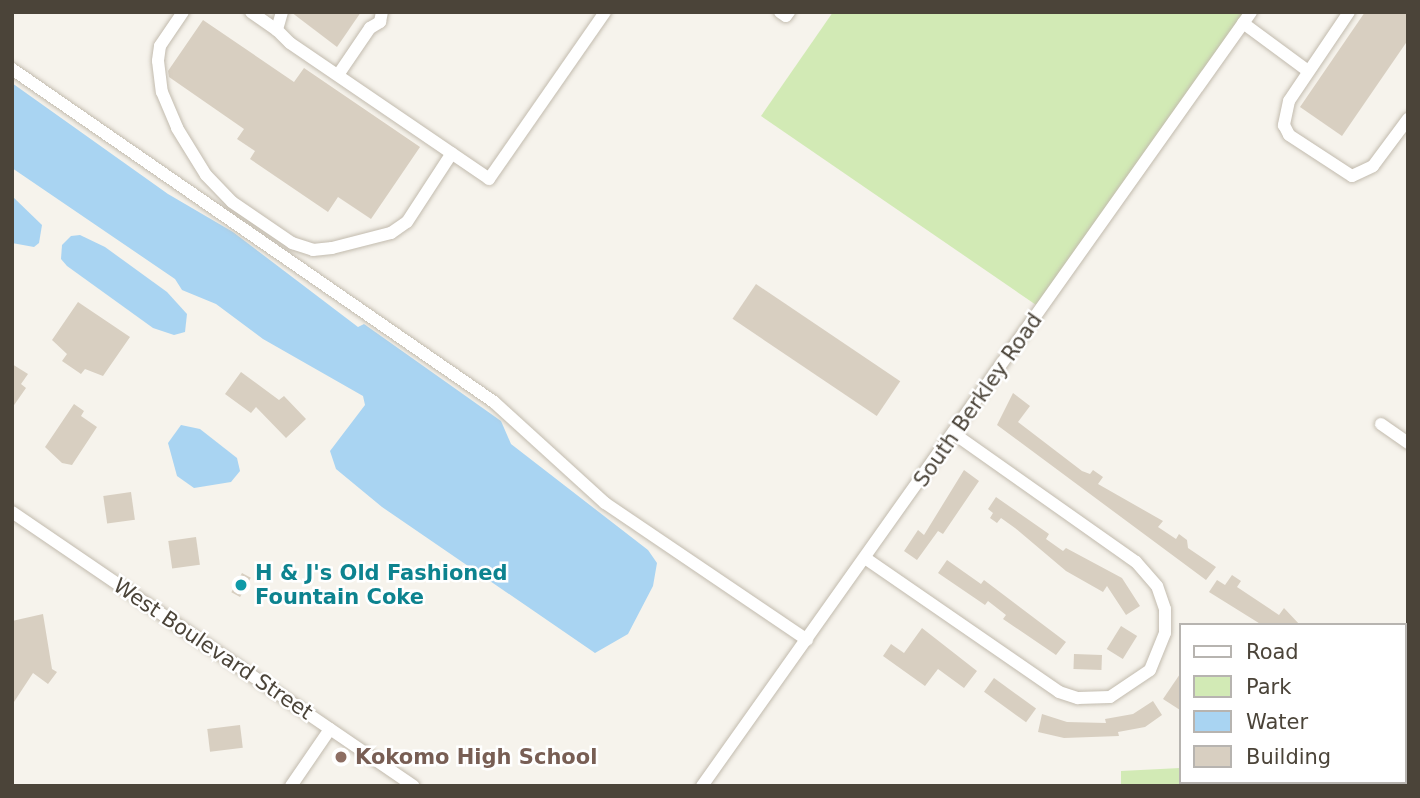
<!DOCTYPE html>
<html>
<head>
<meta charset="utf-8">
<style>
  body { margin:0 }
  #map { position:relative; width:1420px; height:798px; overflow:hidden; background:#f6f3ec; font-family:"DejaVu Sans",sans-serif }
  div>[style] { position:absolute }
  .green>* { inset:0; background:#d2eab5 }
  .water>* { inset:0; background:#a9d4f2 }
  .building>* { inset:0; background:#d8cfc1; transform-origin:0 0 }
  .roads { filter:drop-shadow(0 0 2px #c2bbae) drop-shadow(0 0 2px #c2bbae) }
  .minor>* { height:12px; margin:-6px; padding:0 6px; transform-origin:6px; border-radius:6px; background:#fff }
  .dots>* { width:19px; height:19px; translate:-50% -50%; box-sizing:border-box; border:4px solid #fff; border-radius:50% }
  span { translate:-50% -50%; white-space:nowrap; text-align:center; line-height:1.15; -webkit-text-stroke:5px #fff; paint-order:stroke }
  .street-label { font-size:21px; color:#4b4439 }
  .culture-label { font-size:21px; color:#0d838f; font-weight:700 }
  .left { translate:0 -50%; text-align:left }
  .education-label { font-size:21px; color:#785e54; font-weight:700 }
  .frame { position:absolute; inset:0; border:14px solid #4b4439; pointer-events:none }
  .legend { position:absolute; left:1179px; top:623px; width:228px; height:161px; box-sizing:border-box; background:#fff; border:2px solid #b7b4b0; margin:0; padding:9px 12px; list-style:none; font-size:21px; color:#4b4439 }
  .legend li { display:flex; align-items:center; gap:14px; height:35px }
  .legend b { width:35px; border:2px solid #b7b4b0 }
</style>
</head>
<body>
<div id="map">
  <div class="green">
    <i style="clip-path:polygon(833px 12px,1251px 12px,1042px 309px,761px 116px)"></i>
    <i style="clip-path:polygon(1408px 666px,1408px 786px,1121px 786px,1121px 771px,1180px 768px,1180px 782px,1404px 782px)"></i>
  </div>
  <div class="water">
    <i style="clip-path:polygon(12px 83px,168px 194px,233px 232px,358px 327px,364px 324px,501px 421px,511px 444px,648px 550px,657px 563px,653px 586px,628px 634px,595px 653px,382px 507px,336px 469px,330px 451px,365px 405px,363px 396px,263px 339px,216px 304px,182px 290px,175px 279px,12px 168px)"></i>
    <i style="clip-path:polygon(12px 196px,42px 225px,39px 243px,34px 247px,12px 243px)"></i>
    <i style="clip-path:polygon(80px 235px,105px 247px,167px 292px,187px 314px,185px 332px,174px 335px,153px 328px,67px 266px,61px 259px,62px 245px,71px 236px)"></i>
    <i style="clip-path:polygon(181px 425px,200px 429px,237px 458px,240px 471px,231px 482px,194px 488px,177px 476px,168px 443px)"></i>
  </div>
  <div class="building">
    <i style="clip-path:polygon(291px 12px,361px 12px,337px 47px)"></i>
    <i style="clip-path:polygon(1365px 12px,1408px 12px,1408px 40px,1342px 136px,1300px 107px)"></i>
    <i style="clip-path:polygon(203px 20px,294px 82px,304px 68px,420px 147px,371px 219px,338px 197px,328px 212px,250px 159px,255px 151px,237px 139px,244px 129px,169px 77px,168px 71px)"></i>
    <i style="left:756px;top:284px;width:174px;height:42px;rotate:34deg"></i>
    <i style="clip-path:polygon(78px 302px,130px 337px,103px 376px,85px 369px,81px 374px,62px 361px,67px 354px,52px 340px)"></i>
    <i style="clip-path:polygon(12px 364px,28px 374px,21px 384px,26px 388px,12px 408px)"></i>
    <i style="clip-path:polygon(241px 372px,279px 400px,284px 396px,306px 419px,286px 438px,256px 407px,251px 413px,225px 394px)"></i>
    <i style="clip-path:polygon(1013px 393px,1030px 406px,1018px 422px,1082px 471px,1090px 474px,1093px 470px,1103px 477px,1098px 484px,1163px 521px,1158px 527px,1176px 539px,1179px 534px,1187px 540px,1188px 548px,1216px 567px,1206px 580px,997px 425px)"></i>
    <i style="clip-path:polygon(74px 404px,84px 411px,81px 416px,97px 427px,72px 465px,62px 463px,45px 447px)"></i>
    <i style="clip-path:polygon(964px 470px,979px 481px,943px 534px,938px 531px,917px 560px,904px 551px,918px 530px,924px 535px)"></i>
    <i style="left:131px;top:492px;width:28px;height:28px;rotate:82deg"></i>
    <i style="clip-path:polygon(996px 497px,1049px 534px,1046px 539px,1063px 551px,1066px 548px,1122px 578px,1140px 606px,1126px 615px,1107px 586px,1103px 592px,1066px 571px,1015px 528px,1001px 518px,997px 523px,990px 518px,993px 513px,988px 509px)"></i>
    <i style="left:196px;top:537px;width:28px;height:28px;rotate:82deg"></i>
    <i style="clip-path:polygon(947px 560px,981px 584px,984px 580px,1066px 642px,1056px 655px,1003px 619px,1006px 615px,988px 601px,985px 605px,938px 573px)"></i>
    <i style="left:242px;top:573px;width:10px;height:22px;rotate:29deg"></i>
    <i style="clip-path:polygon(1232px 575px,1241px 581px,1237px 587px,1279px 615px,1284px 608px,1300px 625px,1262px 625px,1209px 592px,1217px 580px,1225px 585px)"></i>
    <i style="clip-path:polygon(43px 614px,52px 669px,57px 672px,48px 684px,33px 673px,12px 705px,12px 621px)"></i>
    <i style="left:1121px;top:626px;width:19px;height:27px;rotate:32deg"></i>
    <i style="clip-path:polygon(922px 628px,977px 671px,964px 688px,938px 669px,925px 686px,883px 656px,891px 644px,904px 653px)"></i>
    <i style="left:1074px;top:654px;width:28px;height:15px;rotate:2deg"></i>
    <i style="clip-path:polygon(1180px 674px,1180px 710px,1163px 699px)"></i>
    <i style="left:994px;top:678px;width:52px;height:17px;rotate:36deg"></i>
    <i style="clip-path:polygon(1153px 701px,1162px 715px,1145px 727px,1118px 732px,1119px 736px,1064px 738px,1038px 732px,1042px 714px,1067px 722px,1106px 723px,1105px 719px,1133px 714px)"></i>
    <i style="left:240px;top:725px;width:23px;height:33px;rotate:83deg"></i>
  </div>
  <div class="roads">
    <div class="minor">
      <i style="left:183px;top:12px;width:41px;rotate:124.1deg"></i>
      <i style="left:160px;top:46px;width:15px;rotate:98deg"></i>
      <i style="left:158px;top:61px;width:31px;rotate:83deg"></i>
      <i style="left:162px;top:92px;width:39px;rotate:67deg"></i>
      <i style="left:177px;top:128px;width:55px;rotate:58.3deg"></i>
      <i style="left:206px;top:175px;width:37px;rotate:46deg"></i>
      <i style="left:232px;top:202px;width:73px;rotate:34.3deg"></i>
      <i style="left:292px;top:243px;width:22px;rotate:18deg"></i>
      <i style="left:313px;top:250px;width:19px;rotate:-6deg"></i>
      <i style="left:332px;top:248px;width:61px;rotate:-14.3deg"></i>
      <i style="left:391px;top:233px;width:19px;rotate:-35deg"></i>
      <i style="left:407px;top:222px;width:82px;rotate:-56.9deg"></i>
      <i style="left:251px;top:12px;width:32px;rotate:35deg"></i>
      <i style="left:282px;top:12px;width:19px;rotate:106deg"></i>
      <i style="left:277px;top:30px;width:18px;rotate:45deg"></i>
      <i style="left:290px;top:43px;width:241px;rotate:34.3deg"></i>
      <i style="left:489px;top:179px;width:203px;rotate:-55.2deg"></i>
      <i style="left:780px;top:12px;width:7px;rotate:34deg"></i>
      <i style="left:786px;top:16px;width:5px;rotate:-53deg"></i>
      <i style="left:1349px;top:12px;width:107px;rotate:124deg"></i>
      <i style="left:1289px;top:101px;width:25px;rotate:102deg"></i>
      <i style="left:1284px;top:125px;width:11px;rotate:63deg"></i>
      <i style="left:1289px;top:135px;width:75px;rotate:33.1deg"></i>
      <i style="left:1352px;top:176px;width:23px;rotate:-25deg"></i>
      <i style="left:1373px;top:166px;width:59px;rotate:-53.3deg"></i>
      <i style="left:1243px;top:23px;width:81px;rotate:36.4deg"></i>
      <i style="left:12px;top:69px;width:586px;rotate:34.64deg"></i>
      <i style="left:494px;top:402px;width:150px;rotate:42.3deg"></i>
      <i style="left:605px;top:503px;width:244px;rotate:34.1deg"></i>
      <i style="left:338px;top:75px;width:57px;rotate:-55.8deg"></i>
      <i style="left:370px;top:28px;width:12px;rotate:-31deg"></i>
      <i style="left:380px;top:22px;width:10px;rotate:-79deg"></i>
      <i style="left:1381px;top:424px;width:33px;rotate:35deg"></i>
      <i style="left:12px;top:512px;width:486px;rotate:34.3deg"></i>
      <i style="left:865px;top:558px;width:236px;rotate:34.6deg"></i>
      <i style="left:1059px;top:692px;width:20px;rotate:18deg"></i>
      <i style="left:1078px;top:698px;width:32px;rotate:-2deg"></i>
      <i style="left:1110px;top:697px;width:48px;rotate:-34deg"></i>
      <i style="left:1150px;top:670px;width:40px;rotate:-68deg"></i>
      <i style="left:1165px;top:633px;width:24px;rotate:-90deg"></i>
      <i style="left:1165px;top:609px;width:24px;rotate:-109deg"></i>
      <i style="left:1157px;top:586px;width:32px;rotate:-131deg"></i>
      <i style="left:1136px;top:562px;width:224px;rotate:-144.8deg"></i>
      <i style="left:291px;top:786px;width:69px;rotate:-55.6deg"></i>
      <i style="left:702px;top:786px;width:949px;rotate:-54.65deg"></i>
    </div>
  </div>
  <div class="dots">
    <i style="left:241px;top:585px;background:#0f9aa8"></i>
    <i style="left:341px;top:757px;background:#8d6e63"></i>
  </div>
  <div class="street-label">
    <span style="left:978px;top:400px;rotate:-55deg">South Berkley Road</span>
    <span style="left:213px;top:649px;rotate:34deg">West Boulevard Street</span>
  </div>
  <div class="culture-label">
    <span class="left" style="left:255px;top:585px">H &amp; J's Old Fashioned<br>Fountain Coke</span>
  </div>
  <div class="education-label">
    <span class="left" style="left:355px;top:757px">Kokomo High School</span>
  </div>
  <div class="frame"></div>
  <ul class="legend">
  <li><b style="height:9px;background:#fff"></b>Road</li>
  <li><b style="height:19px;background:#d2eab5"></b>Park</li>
  <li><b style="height:19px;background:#a9d4f2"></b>Water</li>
  <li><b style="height:19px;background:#d8cfc1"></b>Building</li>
  </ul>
</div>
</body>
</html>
